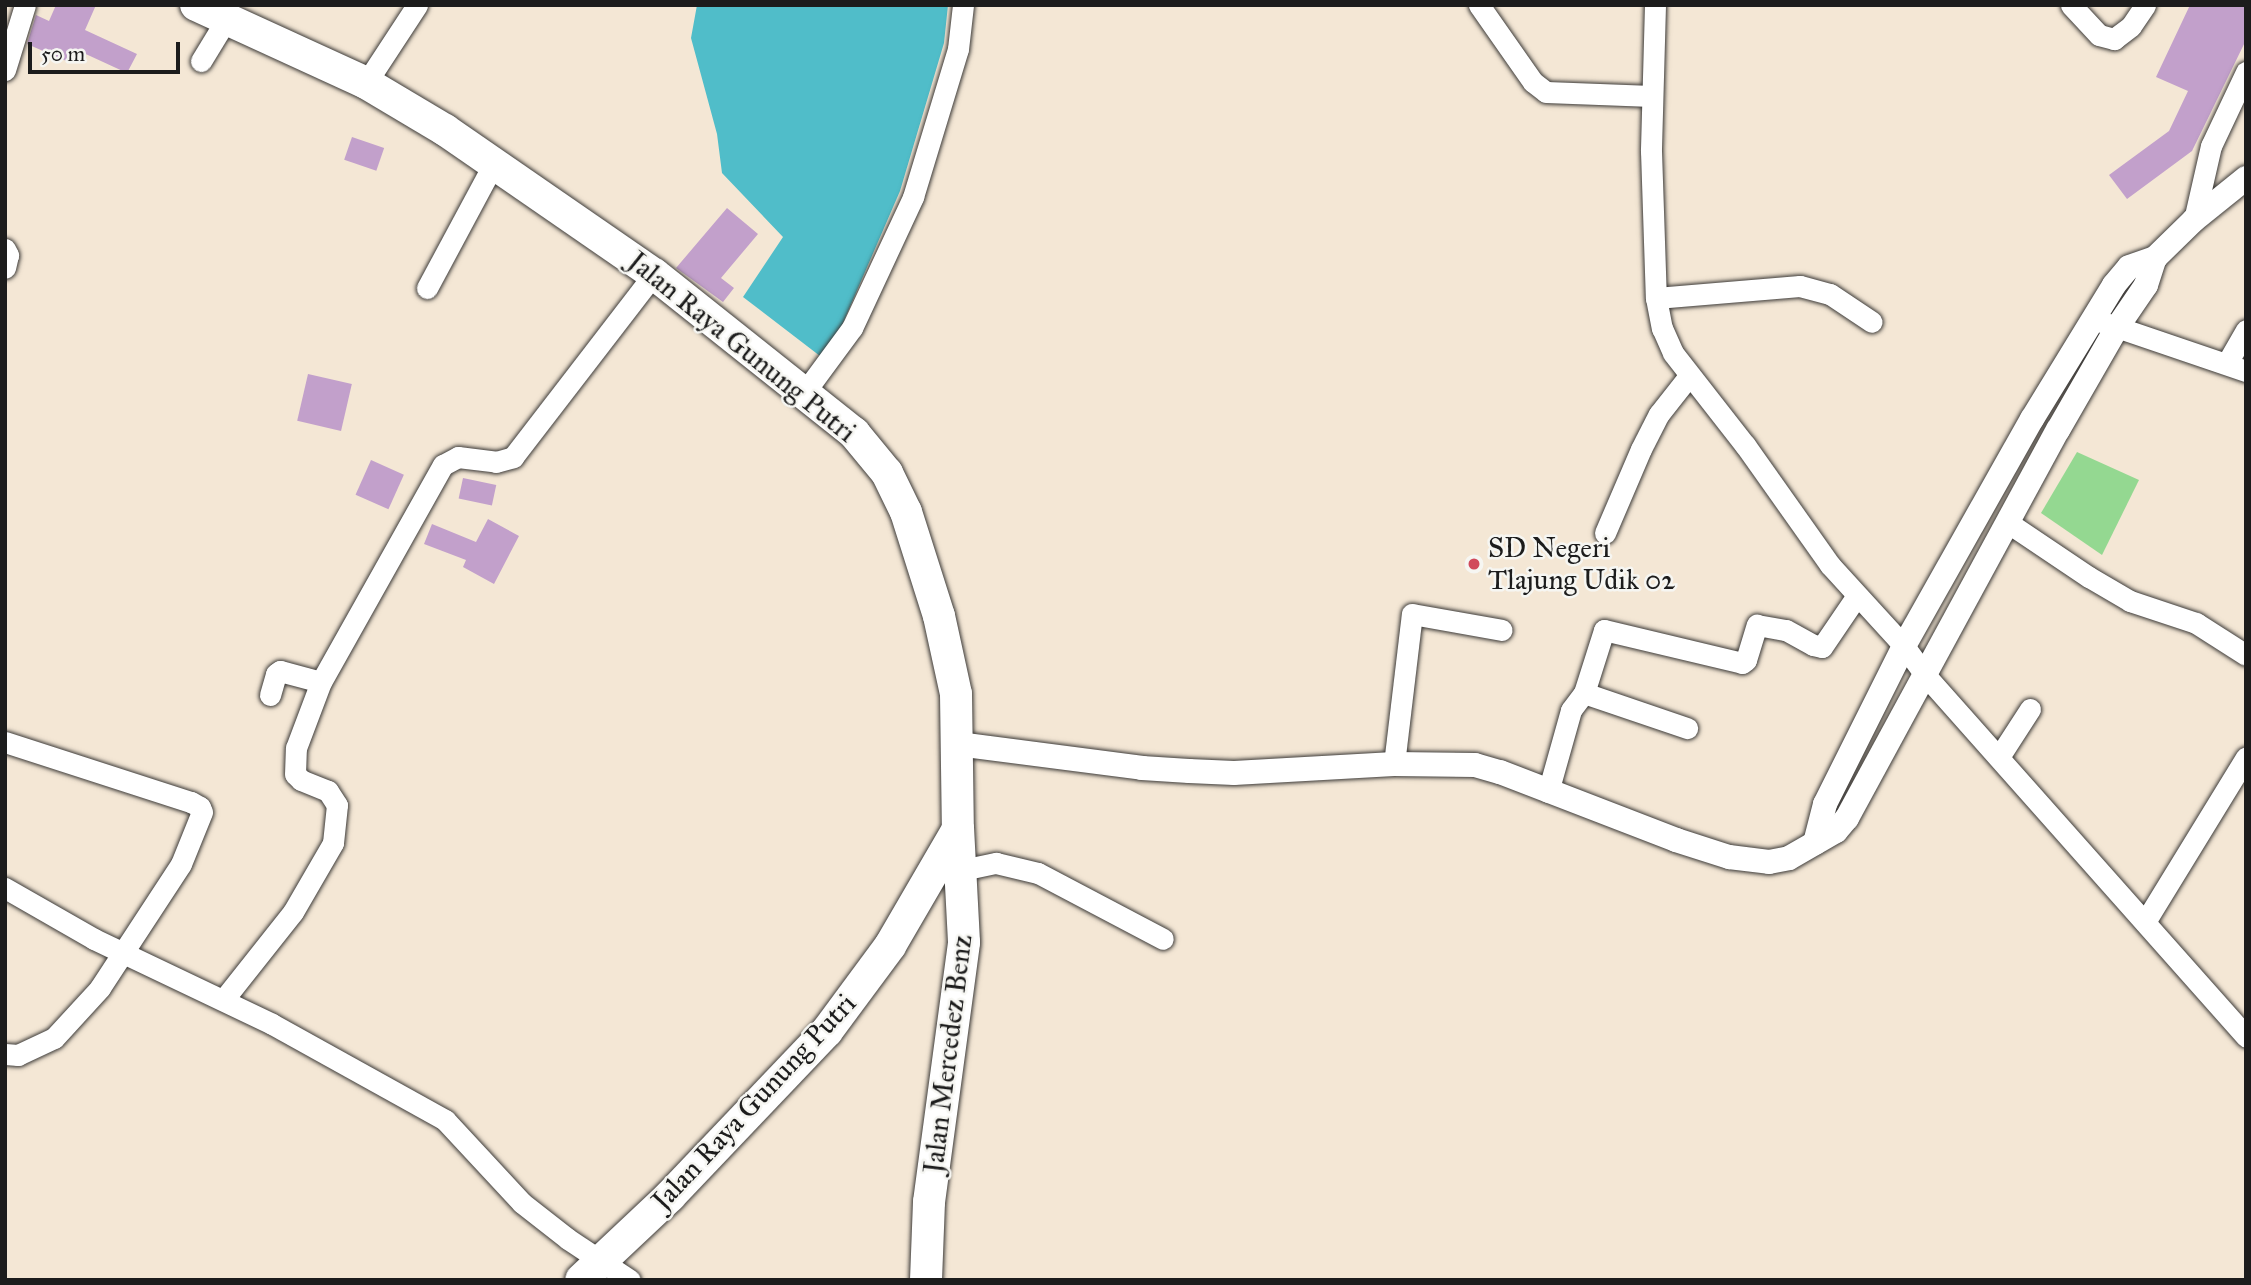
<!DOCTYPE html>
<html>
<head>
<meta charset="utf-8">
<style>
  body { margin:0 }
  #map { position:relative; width:2251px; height:1285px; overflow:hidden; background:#f4e7d5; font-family:"IM FELL Great Primer",serif }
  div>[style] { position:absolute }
  .green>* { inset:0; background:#94d891 }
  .water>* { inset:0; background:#50bdc9 }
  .building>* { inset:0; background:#c2a0cb; transform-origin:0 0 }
  .roads { filter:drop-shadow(0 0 2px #3c3a38) drop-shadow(0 0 2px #3c3a38) }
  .minor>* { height:21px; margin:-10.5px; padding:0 10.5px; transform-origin:10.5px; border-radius:10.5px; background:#fff }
  .tertiary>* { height:24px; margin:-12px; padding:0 12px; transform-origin:12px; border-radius:12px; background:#fff }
  .primary>* { height:32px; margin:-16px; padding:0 16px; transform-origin:16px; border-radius:16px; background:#fff }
  .dots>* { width:19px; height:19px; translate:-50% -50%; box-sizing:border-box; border:4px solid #f6f6f2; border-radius:50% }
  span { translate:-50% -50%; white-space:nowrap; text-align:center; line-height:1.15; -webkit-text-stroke:5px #f6f6f2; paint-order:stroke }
  .street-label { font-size:28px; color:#1c1c1c }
  .poi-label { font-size:28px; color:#1c1c1c }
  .left { translate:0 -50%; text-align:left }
  .frame { position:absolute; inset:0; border:7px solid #1c1c1c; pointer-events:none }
  .scale { position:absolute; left:28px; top:42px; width:152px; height:32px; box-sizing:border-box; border:4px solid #1c1c1c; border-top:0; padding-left:9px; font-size:21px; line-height:24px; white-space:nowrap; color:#1c1c1c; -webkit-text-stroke:5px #f6f6f2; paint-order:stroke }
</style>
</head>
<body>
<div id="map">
  <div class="green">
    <i style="clip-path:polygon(2077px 452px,2139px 480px,2102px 555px,2041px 513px)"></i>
  </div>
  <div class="water">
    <i style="clip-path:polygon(697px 5px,948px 5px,944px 43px,900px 191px,836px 339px,820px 356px,743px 297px,783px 237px,722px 173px,717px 134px,691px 38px)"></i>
  </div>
  <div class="building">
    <i style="clip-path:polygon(56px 5px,96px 5px,85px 30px,137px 54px,127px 73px,77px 50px,71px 63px,27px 44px,36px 15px,49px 21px)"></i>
    <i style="clip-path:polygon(2190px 5px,2246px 5px,2246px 40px,2192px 151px,2127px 199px,2109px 175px,2169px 131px,2188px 91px,2156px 77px)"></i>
    <i style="left:352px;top:137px;width:34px;height:24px;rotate:19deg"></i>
    <i style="clip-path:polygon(727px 208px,758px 234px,721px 278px,734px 288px,723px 302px,676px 268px)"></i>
    <i style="left:308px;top:374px;width:45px;height:48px;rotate:13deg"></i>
    <i style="left:371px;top:460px;width:36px;height:38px;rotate:24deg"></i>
    <i style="left:463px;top:478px;width:34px;height:21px;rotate:12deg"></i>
    <i style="clip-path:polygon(488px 519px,519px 536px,494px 584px,463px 567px,466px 560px,424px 544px,432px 524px,476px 542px)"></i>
  </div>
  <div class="roads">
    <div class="minor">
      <i style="left:1479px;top:5px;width:94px;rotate:55deg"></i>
      <i style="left:1533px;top:82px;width:16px;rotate:38deg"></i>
      <i style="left:1546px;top:92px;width:106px;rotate:2.2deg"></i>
      <i style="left:1655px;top:5px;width:146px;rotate:91.6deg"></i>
      <i style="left:1651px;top:151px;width:147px;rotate:88.1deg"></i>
      <i style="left:1656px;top:298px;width:31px;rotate:79deg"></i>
      <i style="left:1662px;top:328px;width:27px;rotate:66deg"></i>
      <i style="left:1673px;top:353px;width:117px;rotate:52deg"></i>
      <i style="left:1745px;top:445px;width:147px;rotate:54.7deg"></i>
      <i style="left:1830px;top:565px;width:110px;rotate:47.6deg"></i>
      <i style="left:1904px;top:646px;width:37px;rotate:54deg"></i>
      <i style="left:1926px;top:676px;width:482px;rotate:48.4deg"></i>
      <i style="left:2071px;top:5px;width:41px;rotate:47deg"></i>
      <i style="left:2099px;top:35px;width:16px;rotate:15deg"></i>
      <i style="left:2114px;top:39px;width:21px;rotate:-37deg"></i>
      <i style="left:2131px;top:26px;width:25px;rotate:-56deg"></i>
      <i style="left:201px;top:61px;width:48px;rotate:-58.6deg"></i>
      <i style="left:5px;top:70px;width:68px;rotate:-72.9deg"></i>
      <i style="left:366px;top:83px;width:93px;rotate:-56.8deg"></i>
      <i style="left:2194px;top:220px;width:76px;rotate:-77.1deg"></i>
      <i style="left:2211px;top:146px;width:82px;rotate:-64.7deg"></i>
      <i style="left:5px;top:249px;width:7px;rotate:63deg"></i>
      <i style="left:8px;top:255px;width:13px;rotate:103deg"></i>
      <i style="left:427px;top:288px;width:142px;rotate:-61.8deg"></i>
      <i style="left:1656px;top:298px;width:144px;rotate:-4.8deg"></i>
      <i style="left:1800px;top:286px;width:31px;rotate:15deg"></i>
      <i style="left:1830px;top:294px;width:50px;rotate:33.7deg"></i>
      <i style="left:2102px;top:322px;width:152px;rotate:18.8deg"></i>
      <i style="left:2227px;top:363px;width:38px;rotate:-60deg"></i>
      <i style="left:804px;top:393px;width:81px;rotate:-53.6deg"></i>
      <i style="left:852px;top:328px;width:145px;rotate:-65deg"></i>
      <i style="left:913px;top:197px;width:155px;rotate:-73.1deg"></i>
      <i style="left:958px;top:49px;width:44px;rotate:-83.5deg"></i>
      <i style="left:2007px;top:522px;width:99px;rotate:33.9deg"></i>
      <i style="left:2089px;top:577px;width:48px;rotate:30.3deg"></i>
      <i style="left:2130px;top:601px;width:70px;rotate:18.4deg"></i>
      <i style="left:2196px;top:623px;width:59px;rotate:32.6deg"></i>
      <i style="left:1605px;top:533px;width:91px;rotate:-66.8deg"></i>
      <i style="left:1641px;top:449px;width:39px;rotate:-63deg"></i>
      <i style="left:1659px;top:414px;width:48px;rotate:-51.7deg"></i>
      <i style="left:1584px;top:693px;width:109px;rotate:18.8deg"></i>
      <i style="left:270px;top:695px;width:22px;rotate:-74deg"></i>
      <i style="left:276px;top:674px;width:5px;rotate:-37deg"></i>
      <i style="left:280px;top:671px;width:42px;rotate:15deg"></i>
      <i style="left:5px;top:742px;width:195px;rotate:17.9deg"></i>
      <i style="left:191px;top:802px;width:10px;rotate:29deg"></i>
      <i style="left:200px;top:807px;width:5px;rotate:68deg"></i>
      <i style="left:202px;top:812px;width:56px;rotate:112deg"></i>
      <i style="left:181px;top:864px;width:148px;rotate:123.2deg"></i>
      <i style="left:100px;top:988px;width:68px;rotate:132.6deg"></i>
      <i style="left:54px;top:1038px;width:40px;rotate:155deg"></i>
      <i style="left:18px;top:1055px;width:13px;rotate:-176deg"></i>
      <i style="left:1999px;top:757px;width:57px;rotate:-57.1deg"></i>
      <i style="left:1394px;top:764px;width:151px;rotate:-83.2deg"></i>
      <i style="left:1412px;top:614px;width:91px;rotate:10.1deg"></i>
      <i style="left:1548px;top:792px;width:85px;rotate:-74.3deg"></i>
      <i style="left:1571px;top:710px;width:21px;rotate:-53deg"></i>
      <i style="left:1584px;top:693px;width:66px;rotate:-72.4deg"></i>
      <i style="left:1604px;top:630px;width:142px;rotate:13.4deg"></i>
      <i style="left:1742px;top:663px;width:5px;rotate:-37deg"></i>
      <i style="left:1746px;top:660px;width:37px;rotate:-73deg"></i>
      <i style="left:1757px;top:625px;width:29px;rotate:10deg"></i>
      <i style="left:1786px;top:630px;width:31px;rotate:29deg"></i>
      <i style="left:1813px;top:645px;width:9px;rotate:13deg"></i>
      <i style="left:1822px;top:647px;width:60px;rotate:-55.8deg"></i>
      <i style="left:962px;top:870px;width:35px;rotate:-12deg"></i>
      <i style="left:996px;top:863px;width:43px;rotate:13.4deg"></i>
      <i style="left:1038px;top:873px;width:141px;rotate:27.8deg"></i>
      <i style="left:5px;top:888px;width:103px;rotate:29.8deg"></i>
      <i style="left:94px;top:939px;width:197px;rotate:25.5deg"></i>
      <i style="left:272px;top:1024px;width:198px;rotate:29deg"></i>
      <i style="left:445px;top:1120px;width:113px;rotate:47.1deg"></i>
      <i style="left:522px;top:1203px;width:58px;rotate:38deg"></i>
      <i style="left:568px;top:1239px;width:74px;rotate:33.5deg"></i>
      <i style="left:2145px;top:922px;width:193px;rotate:-58.5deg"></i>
      <i style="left:224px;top:999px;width:111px;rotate:-51.6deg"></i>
      <i style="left:293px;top:912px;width:80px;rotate:-59.9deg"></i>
      <i style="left:333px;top:843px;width:38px;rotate:-84deg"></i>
      <i style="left:337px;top:805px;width:17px;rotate:-123deg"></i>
      <i style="left:328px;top:791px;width:29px;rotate:-158deg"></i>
      <i style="left:301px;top:780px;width:8px;rotate:-135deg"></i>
      <i style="left:295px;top:774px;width:26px;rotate:-88deg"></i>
      <i style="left:296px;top:748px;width:71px;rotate:-69.3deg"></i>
      <i style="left:321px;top:682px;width:249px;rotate:-60.7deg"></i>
      <i style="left:443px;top:465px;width:17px;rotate:-28deg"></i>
      <i style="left:458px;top:457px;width:38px;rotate:7deg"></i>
      <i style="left:496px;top:462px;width:18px;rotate:-16deg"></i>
      <i style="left:513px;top:457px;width:231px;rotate:-52.4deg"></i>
    </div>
    <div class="tertiary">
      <i style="left:958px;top:744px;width:186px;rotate:7.4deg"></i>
      <i style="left:1142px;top:768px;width:47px;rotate:3.7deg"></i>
      <i style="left:1189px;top:771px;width:45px;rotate:2.5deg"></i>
      <i style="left:1234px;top:773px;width:160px;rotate:-3.2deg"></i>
      <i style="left:1394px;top:764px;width:81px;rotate:0.7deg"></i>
      <i style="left:1475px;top:765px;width:26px;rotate:16deg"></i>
      <i style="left:1500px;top:772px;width:189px;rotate:21.1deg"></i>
      <i style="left:1676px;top:840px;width:56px;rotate:17.8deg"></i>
      <i style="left:1729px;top:857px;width:40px;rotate:7.1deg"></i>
      <i style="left:1769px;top:862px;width:20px;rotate:-11deg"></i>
      <i style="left:1789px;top:858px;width:54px;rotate:-29.9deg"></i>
      <i style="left:1836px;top:831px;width:17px;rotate:-50deg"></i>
      <i style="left:1847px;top:818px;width:442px;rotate:-61.5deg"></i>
      <i style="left:2058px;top:430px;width:116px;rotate:-60.1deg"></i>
      <i style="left:2116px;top:329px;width:53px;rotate:-55.7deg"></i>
      <i style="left:2146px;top:285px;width:28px;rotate:-72deg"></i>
      <i style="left:2155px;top:258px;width:54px;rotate:-44.3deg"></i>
      <i style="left:2194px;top:220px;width:67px;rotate:-38.9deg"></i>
      <i style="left:1815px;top:843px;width:40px;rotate:-75.6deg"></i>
      <i style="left:1825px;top:804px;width:177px;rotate:-63.4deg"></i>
      <i style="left:1904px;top:646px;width:261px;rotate:-60.6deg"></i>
      <i style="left:2032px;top:419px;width:157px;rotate:-58.5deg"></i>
      <i style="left:2114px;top:285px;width:23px;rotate:-50deg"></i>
      <i style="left:2129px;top:267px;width:28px;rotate:-19deg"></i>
    </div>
    <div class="primary">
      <i style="left:196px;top:5px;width:187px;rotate:24.6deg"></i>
      <i style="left:366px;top:83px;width:92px;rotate:30.7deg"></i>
      <i style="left:445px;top:130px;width:254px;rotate:34.6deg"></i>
      <i style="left:654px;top:274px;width:256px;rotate:38.5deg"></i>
      <i style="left:854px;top:433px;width:52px;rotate:50.5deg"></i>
      <i style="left:887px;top:473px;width:43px;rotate:64deg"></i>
      <i style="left:906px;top:512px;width:109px;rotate:72.4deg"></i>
      <i style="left:939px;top:616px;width:80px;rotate:77.7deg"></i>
      <i style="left:956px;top:694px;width:135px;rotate:89.2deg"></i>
      <i style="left:958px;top:829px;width:135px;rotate:120.2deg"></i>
      <i style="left:890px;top:946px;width:106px;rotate:126.5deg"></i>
      <i style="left:827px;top:1031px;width:228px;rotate:133.6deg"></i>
      <i style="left:670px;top:1196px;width:122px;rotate:136.7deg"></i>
      <i style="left:926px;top:1280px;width:78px;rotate:-87.8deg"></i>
      <i style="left:929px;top:1202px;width:262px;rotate:-82.3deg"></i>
      <i style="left:964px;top:942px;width:113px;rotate:-93deg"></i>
    </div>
  </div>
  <div class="dots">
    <i style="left:1474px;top:564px;background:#d1495b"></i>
  </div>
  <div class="street-label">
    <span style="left:742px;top:347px;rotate:39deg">Jalan Raya Gunung Putri</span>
    <span style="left:948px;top:1054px;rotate:-83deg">Jalan Mercedez Benz</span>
    <span style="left:754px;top:1102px;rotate:-47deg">Jalan Raya Gunung Putri</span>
  </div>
  <div class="poi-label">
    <span class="left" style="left:1488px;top:564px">SD Negeri<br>Tlajung Udik 02</span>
  </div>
  <div class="frame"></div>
  <div class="scale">50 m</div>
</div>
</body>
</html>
